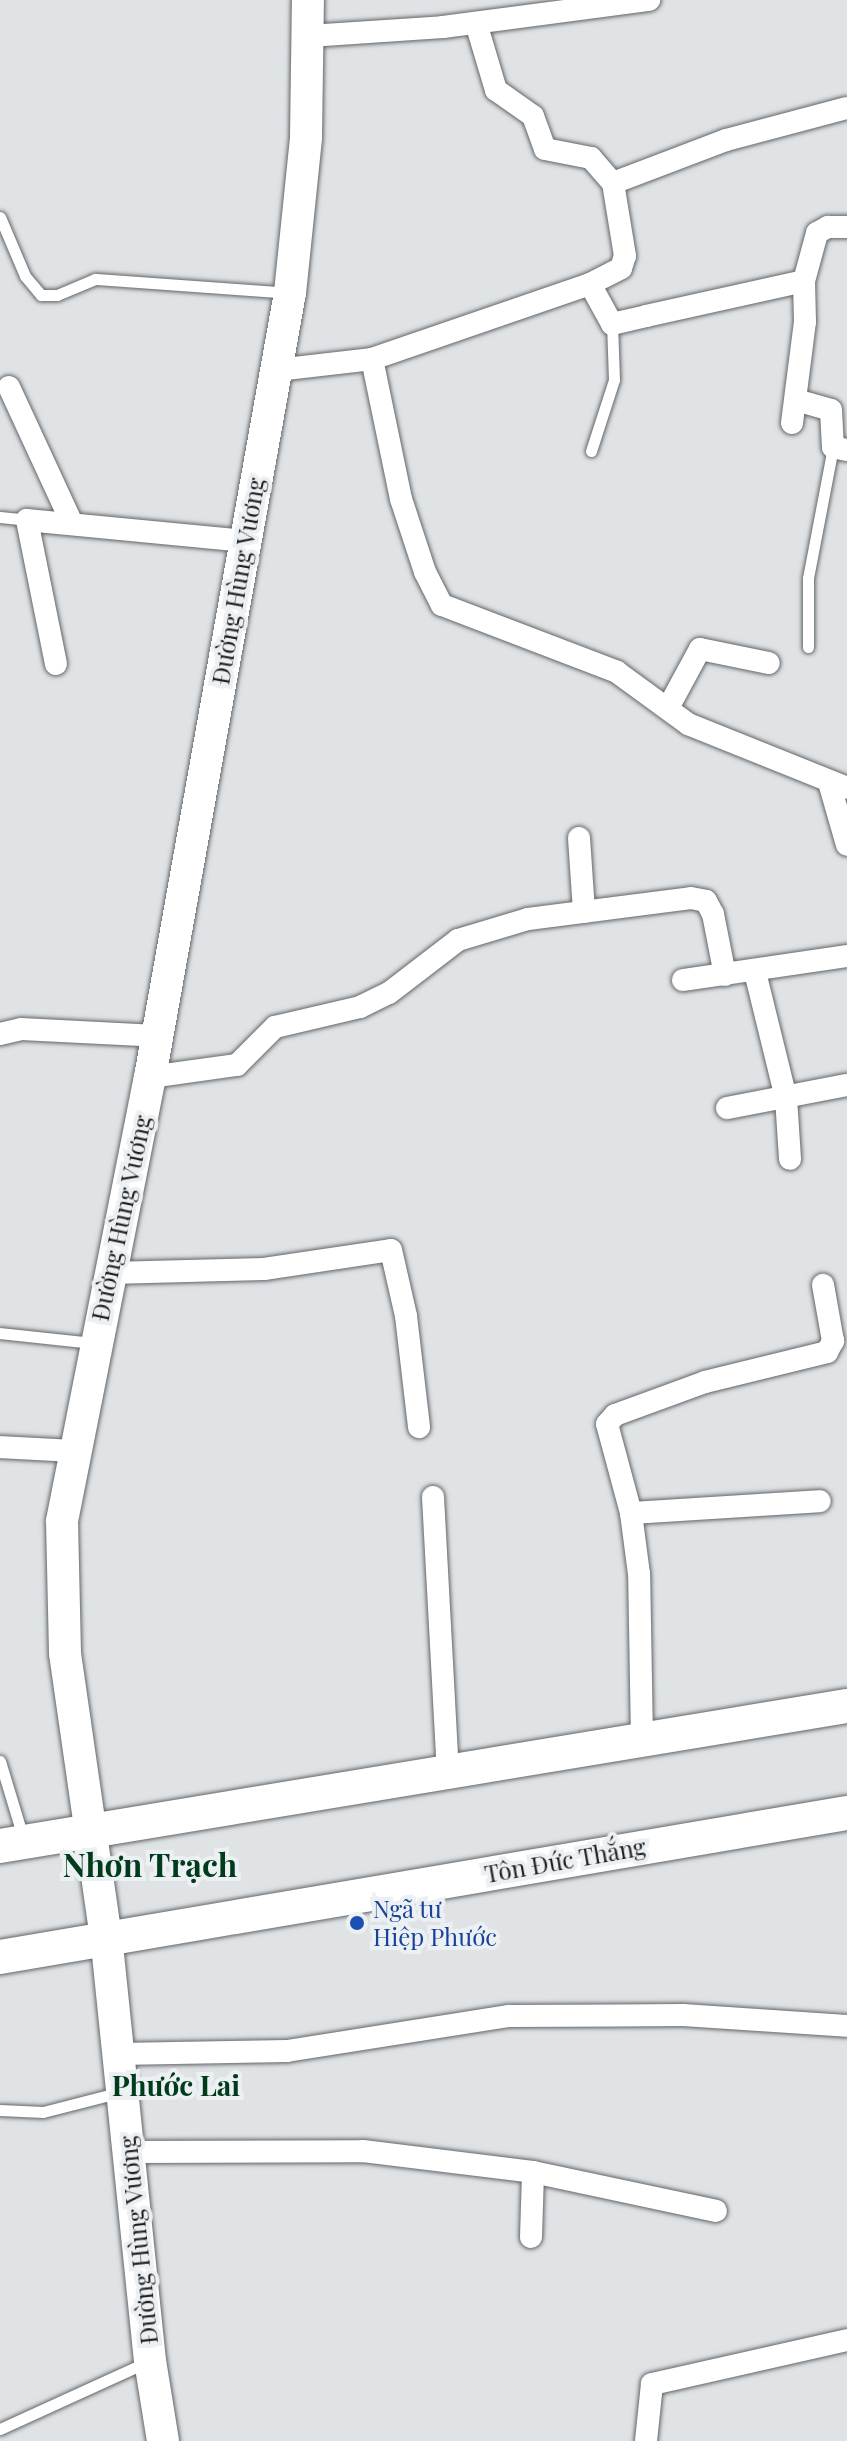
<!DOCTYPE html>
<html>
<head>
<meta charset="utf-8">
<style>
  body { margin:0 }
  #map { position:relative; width:847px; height:2441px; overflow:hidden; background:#dfe3e6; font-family:"Playfair Display",serif }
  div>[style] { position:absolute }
  .roads { filter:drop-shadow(0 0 2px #636669) drop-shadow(0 0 2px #636669) }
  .lane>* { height:11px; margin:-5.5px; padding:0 5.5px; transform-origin:5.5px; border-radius:5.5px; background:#fff }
  .street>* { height:22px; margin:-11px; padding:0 11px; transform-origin:11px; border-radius:11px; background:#fff }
  .secondary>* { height:32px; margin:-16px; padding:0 16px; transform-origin:16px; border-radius:16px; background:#fff }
  .primary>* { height:34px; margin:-17px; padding:0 17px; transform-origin:17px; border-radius:17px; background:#fff }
  .dots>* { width:22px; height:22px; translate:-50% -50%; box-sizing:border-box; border:4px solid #ecf0f3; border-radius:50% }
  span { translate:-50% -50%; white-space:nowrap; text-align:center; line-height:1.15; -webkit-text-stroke:8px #ecf0f3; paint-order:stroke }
  .street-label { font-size:24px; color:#1d1f20 }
  .transit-label { font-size:24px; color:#164399 }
  .left { translate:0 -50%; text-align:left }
  .quarter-label { font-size:28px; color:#003c1c; font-weight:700 }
  .district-label { font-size:32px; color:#003c1c; font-weight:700 }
</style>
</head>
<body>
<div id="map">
  <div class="roads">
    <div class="lane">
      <i style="left:0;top:217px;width:64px;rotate:67deg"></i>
      <i style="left:25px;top:276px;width:25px;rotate:50deg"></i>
      <i style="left:41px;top:295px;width:16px"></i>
      <i style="left:57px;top:295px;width:41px;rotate:-22.8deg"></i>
      <i style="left:95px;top:279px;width:195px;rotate:4.1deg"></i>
      <i style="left:591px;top:451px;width:75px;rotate:-72.1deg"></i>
      <i style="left:614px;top:380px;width:56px;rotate:-92deg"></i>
      <i style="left:0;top:517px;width:27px;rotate:6deg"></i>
      <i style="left:808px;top:647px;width:69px;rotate:-90deg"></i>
      <i style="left:808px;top:578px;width:133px;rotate:-79.2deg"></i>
      <i style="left:0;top:1333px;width:95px;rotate:6.1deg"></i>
      <i style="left:0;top:1761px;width:79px;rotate:73.2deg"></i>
      <i style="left:0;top:2110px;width:43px;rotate:2.7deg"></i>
      <i style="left:43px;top:2112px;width:81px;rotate:-14.4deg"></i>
      <i style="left:0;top:2429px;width:164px;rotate:-24.5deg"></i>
    </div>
    <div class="street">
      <i style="left:476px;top:23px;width:70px;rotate:73.4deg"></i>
      <i style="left:496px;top:90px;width:45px;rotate:35.1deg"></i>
      <i style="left:533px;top:116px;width:35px;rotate:70deg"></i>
      <i style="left:545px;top:149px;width:47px;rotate:11.1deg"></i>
      <i style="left:591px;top:158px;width:33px;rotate:49deg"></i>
      <i style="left:309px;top:36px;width:134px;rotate:-3.8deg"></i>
      <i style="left:443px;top:27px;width:208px;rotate:-7.5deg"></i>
      <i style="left:590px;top:284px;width:46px;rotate:61.2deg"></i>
      <i style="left:612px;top:324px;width:35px;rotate:-13deg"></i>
      <i style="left:646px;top:316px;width:162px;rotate:-12.5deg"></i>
      <i style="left:804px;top:281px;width:50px;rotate:-74.8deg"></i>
      <i style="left:817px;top:233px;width:13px;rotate:-29deg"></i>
      <i style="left:828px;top:227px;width:19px"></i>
      <i style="left:372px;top:359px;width:143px;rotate:78.3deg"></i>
      <i style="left:401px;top:499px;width:77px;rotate:71.8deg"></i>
      <i style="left:425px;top:572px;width:37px;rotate:63deg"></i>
      <i style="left:442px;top:605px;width:187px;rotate:20.9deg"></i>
      <i style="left:617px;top:672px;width:88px;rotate:36.2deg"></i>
      <i style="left:688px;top:724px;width:171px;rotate:21.9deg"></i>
      <i style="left:277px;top:370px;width:96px;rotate:-6.6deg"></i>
      <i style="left:372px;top:359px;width:231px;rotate:-19deg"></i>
      <i style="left:590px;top:284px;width:35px;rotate:-27deg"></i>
      <i style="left:621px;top:268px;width:13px;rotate:-72deg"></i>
      <i style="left:625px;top:256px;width:74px;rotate:-99.3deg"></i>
      <i style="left:613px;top:183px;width:121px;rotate:-20.8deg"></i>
      <i style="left:726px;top:140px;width:124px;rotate:-14.9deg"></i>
      <i style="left:9px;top:387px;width:148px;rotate:65.2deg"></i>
      <i style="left:796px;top:400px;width:36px;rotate:16deg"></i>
      <i style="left:831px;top:410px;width:37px;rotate:87deg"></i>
      <i style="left:833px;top:447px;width:14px;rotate:12deg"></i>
      <i style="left:792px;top:423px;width:102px;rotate:-82.7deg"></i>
      <i style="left:805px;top:322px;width:41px;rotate:-91.4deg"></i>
      <i style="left:56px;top:664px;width:147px;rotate:-101.4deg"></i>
      <i style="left:27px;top:520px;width:219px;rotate:5.5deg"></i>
      <i style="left:668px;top:708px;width:67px;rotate:-61.5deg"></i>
      <i style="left:700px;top:649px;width:70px;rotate:11.5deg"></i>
      <i style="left:830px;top:786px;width:61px;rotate:73.9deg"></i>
      <i style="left:579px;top:838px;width:74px;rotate:86.1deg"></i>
      <i style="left:755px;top:972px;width:130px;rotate:76.2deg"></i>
      <i style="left:786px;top:1098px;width:61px;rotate:86.2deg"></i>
      <i style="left:683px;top:980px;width:166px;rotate:-8.3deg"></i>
      <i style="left:0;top:1034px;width:22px;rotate:-13deg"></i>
      <i style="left:21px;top:1029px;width:136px;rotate:2.9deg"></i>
      <i style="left:150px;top:1077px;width:88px;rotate:-7.9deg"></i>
      <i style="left:237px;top:1065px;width:54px;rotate:-45deg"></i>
      <i style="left:275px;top:1027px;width:87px;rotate:-13.2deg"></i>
      <i style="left:360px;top:1007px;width:32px;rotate:-26deg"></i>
      <i style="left:389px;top:993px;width:87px;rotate:-37.5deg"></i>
      <i style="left:458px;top:940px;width:73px;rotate:-16.7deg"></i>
      <i style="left:528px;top:919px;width:164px;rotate:-7.3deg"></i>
      <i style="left:691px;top:898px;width:15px;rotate:11deg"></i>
      <i style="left:706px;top:901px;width:15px;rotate:62deg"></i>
      <i style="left:713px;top:914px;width:62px;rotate:78.9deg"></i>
      <i style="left:727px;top:1108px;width:122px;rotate:-10.9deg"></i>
      <i style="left:110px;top:1273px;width:154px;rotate:-1.5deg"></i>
      <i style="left:264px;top:1269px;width:128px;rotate:-8.5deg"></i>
      <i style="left:391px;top:1250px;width:68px;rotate:77.2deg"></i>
      <i style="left:406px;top:1316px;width:112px;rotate:83.3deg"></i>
      <i style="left:0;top:1447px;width:73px;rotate:3.1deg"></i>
      <i style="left:433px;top:1497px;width:275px;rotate:86.9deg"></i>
      <i style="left:631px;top:1513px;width:189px;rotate:-3.6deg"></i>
      <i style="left:642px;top:1739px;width:165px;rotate:-91deg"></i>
      <i style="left:639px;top:1574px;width:62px;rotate:-97.5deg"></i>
      <i style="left:631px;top:1513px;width:92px;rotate:-105.1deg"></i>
      <i style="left:607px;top:1424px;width:12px;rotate:-48deg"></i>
      <i style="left:615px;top:1415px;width:96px;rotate:-20.1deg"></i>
      <i style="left:705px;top:1382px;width:126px;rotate:-13.8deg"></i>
      <i style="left:827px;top:1352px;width:13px;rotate:-61deg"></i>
      <i style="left:833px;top:1341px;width:57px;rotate:-100.1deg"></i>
      <i style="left:118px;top:2054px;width:169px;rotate:-1deg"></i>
      <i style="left:287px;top:2051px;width:225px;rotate:-9deg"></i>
      <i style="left:509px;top:2016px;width:174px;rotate:-0.3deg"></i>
      <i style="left:683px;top:2015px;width:164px;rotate:3.8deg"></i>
      <i style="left:130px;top:2152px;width:233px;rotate:-0.2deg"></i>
      <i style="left:363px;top:2151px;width:171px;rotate:7deg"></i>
      <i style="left:533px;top:2172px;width:187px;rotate:12deg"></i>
      <i style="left:531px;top:2237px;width:65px;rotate:-88.2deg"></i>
      <i style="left:646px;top:2441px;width:57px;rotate:-84deg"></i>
      <i style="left:652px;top:2384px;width:200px;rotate:-12.7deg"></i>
    </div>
    <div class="secondary">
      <i style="left:163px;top:2441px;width:81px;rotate:-99.2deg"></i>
      <i style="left:150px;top:2361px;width:425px;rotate:-95.9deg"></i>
      <i style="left:106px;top:1938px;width:288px;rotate:-98.2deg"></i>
      <i style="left:65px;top:1653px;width:132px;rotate:-91.3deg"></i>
      <i style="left:62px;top:1521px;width:453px;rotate:-78.8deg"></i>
      <i style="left:150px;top:1077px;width:796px;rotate:-79.88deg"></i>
      <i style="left:290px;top:293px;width:156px;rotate:-84.1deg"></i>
      <i style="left:306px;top:138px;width:138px;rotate:-89.2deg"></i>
    </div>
    <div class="primary">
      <i style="left:0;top:1846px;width:858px;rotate:-9.39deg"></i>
      <i style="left:0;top:1957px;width:859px;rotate:-9.65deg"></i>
    </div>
  </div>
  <div class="dots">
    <i style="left:357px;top:1923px;background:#1a4fb4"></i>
  </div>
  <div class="street-label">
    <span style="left:238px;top:581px;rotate:-80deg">Đường Hùng Vương</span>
    <span style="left:121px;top:1218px;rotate:-78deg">Đường Hùng Vương</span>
    <span style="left:565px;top:1860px;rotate:-10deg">Tôn Đức Thắng</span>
    <span style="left:138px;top:2240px;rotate:-96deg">Đường Hùng Vương</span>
  </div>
  <div class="transit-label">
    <span class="left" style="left:373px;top:1923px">Ngã tư<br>Hiệp Phước</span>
  </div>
  <div class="quarter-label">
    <span style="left:176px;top:2085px">Phước Lai</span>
  </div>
  <div class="district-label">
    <span style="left:150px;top:1864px">Nhơn Trạch</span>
  </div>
</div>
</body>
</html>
